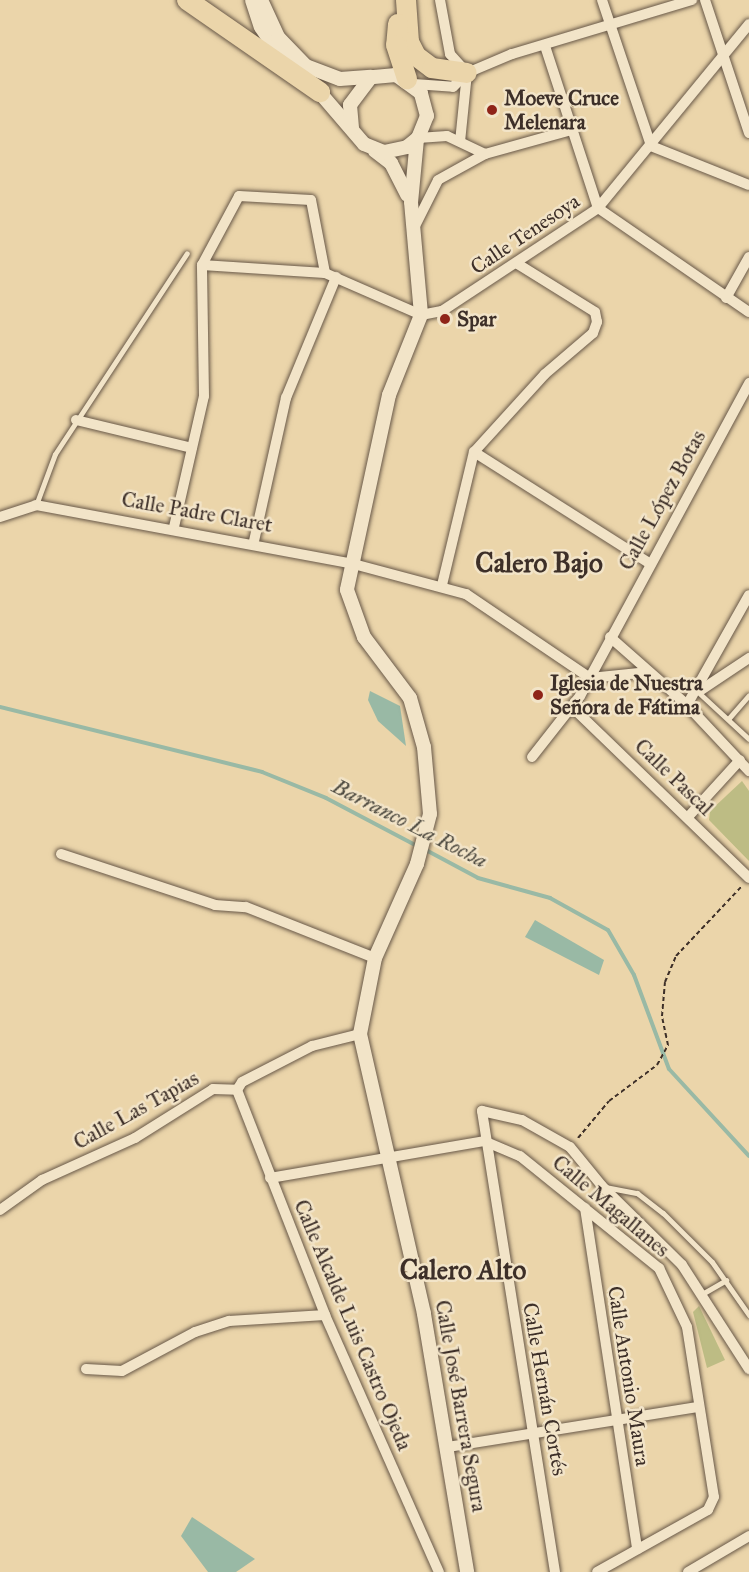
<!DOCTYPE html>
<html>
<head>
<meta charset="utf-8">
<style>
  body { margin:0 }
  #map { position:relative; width:749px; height:1572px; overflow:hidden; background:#ebd5aa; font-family:"IM FELL Great Primer",serif }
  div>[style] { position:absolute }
  .green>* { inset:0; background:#bdbc84 }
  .water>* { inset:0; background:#99b9a5 }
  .stream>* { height:4px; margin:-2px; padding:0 2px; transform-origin:2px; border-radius:2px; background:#99b9a5 }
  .path>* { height:2px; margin-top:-1px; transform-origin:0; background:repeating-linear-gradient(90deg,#3d2f28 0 4.5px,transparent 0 7.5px) }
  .roads { filter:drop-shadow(0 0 2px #685848) drop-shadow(0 0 2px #685848) }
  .service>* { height:5px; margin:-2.5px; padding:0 2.5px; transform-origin:2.5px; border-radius:2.5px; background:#f2e4c8 }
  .minor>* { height:10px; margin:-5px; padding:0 5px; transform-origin:5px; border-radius:5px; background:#f2e4c8 }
  .tertiary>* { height:14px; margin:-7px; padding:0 7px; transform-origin:7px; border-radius:7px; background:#f2e4c8 }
  .motorway>* { height:20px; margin:-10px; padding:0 10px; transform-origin:10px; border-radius:10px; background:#ebd5aa }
  .dots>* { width:16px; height:16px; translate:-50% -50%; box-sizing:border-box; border:3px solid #f2e4c8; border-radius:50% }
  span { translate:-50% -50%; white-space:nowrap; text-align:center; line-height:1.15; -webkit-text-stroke:5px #f2e4c8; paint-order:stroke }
  .poi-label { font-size:21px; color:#3d2f28; font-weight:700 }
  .left { translate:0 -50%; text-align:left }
  .street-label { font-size:21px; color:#3d2f28 }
  .water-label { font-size:22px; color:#4f4b41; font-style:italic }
  .district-label { font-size:27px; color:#3d2f28; font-weight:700 }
</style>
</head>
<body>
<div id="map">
  <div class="green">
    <i style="clip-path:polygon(742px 781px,749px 791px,749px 861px,709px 820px,710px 811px)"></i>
    <i style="clip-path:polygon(699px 1306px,725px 1360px,707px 1368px,693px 1312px)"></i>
  </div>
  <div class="water">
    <i style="clip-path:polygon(370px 691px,400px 706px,406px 746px,378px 721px,368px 700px)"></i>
    <i style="clip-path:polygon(535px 920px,604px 960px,599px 975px,525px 937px)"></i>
    <i style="clip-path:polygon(192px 1517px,255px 1559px,236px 1572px,208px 1572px,181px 1536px)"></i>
  </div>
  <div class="stream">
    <i style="left:0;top:707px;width:270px;rotate:13.9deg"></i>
    <i style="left:262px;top:772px;width:69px;rotate:22.1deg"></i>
    <i style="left:326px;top:798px;width:103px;rotate:27.8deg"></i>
    <i style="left:424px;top:849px;width:61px;rotate:28.2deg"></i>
    <i style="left:478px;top:878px;width:75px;rotate:15.5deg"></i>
    <i style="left:550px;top:898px;width:66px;rotate:28.9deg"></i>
    <i style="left:608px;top:930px;width:52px;rotate:60deg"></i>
    <i style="left:634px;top:975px;width:100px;rotate:69.6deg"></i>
    <i style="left:669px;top:1069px;width:118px;rotate:47.4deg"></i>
  </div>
  <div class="path">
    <i style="left:578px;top:1138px;width:48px;rotate:-50deg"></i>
    <i style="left:609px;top:1101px;width:60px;rotate:-36.9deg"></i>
    <i style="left:657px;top:1065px;width:23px;rotate:-61deg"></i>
    <i style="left:668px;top:1045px;width:30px;rotate:-102deg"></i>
    <i style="left:662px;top:1016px;width:34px;rotate:-85deg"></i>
    <i style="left:665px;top:982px;width:28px;rotate:-67deg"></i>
    <i style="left:676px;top:956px;width:95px;rotate:-46.7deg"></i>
  </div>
  <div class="roads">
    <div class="service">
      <i style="left:36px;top:505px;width:54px;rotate:-69.6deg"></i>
      <i style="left:55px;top:454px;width:240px;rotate:-56.7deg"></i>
      <i style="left:698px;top:692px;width:69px;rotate:42.7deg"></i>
      <i style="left:729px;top:718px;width:30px;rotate:-49deg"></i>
      <i style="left:605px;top:1187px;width:33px;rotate:11deg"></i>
      <i style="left:637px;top:1193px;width:33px;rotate:38deg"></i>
      <i style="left:663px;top:1213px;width:69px;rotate:45deg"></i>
      <i style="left:712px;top:1262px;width:65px;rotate:55.1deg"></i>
      <i style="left:702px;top:1294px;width:28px;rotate:-30deg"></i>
    </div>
    <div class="minor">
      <i style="left:440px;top:0;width:55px;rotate:79.5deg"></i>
      <i style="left:450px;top:54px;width:25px;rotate:48deg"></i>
      <i style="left:467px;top:73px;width:69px;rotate:95.8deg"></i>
      <i style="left:602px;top:0;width:154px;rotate:71.4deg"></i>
      <i style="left:651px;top:146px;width:105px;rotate:21.7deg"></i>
      <i style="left:705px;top:0;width:140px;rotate:71.7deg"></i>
      <i style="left:545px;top:46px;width:170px;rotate:71.9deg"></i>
      <i style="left:598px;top:208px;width:183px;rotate:34.6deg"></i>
      <i style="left:414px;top:84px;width:39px;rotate:4deg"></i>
      <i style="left:453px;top:87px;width:20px;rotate:-45deg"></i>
      <i style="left:467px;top:73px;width:49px;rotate:-22.9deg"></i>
      <i style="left:512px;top:54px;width:188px;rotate:-16.7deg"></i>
      <i style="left:418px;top:138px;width:29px;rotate:-4deg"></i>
      <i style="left:447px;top:136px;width:42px;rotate:25.3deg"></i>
      <i style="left:415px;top:226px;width:51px;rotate:-63.4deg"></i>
      <i style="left:438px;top:180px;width:54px;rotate:-29deg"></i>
      <i style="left:485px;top:154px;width:89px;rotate:-15.6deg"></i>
      <i style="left:202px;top:265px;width:123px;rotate:3.7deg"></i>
      <i style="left:325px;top:273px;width:105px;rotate:23.6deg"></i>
      <i style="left:421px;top:315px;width:21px;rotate:-11deg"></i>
      <i style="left:442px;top:311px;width:187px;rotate:-33.4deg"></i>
      <i style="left:598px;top:208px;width:238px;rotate:-50.6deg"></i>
      <i style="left:726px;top:298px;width:47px;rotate:-60.7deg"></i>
      <i style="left:76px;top:420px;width:119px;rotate:13.6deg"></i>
      <i style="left:474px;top:452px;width:207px;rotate:32.4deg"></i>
      <i style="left:0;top:517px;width:38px;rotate:-18deg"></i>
      <i style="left:36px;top:505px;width:319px;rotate:10.5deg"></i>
      <i style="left:350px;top:563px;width:120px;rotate:15deg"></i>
      <i style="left:466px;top:594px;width:150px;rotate:34.1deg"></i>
      <i style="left:590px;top:678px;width:59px;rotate:-5.8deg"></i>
      <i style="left:174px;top:527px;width:134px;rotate:-77.1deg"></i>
      <i style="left:204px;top:396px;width:131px;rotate:-90.9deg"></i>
      <i style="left:202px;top:265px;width:78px;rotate:-61.8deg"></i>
      <i style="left:239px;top:196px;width:72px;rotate:3.2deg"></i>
      <i style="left:311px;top:200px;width:74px;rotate:79.1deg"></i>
      <i style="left:254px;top:541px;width:147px;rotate:-77.4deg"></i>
      <i style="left:286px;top:398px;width:131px;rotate:-67.5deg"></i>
      <i style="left:442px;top:585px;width:137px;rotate:-76.5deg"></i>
      <i style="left:474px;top:452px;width:105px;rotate:-47.7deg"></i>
      <i style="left:545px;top:374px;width:63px;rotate:-40.5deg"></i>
      <i style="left:593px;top:333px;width:12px;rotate:-70deg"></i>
      <i style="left:597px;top:322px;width:10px;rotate:-101deg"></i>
      <i style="left:595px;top:312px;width:91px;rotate:-148.1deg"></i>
      <i style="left:610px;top:637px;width:103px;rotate:41.4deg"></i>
      <i style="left:687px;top:705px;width:91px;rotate:46.8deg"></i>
      <i style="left:701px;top:690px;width:58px;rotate:-33.7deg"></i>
      <i style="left:687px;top:705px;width:126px;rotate:-60.6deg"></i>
      <i style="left:572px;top:707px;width:246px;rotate:44deg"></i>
      <i style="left:532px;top:757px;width:78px;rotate:-51.8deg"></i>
      <i style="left:580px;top:696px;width:356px;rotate:-61.6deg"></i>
      <i style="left:688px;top:817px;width:77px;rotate:-47.6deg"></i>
      <i style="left:61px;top:854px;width:162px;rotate:18.3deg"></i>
      <i style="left:215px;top:905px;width:31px;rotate:4deg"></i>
      <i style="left:246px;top:907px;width:139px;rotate:21.6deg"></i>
      <i style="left:237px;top:1090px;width:242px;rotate:68.6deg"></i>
      <i style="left:325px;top:1315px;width:281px;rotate:66.1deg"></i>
      <i style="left:270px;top:1178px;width:217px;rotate:-9.8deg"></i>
      <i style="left:484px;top:1141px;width:39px;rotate:23deg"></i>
      <i style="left:520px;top:1156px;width:179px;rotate:38.9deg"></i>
      <i style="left:659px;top:1268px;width:65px;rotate:64.6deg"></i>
      <i style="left:687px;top:1327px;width:172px;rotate:81deg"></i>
      <i style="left:714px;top:1497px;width:14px;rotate:115deg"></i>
      <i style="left:708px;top:1510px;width:127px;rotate:150.8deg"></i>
      <i style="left:585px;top:1208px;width:345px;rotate:81.3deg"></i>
      <i style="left:0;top:1210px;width:52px;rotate:-35.5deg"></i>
      <i style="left:42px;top:1180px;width:102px;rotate:-24.3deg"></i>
      <i style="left:135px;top:1138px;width:92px;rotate:-32.1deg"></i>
      <i style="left:213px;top:1089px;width:24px;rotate:2deg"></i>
      <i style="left:237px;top:1090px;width:9px;rotate:-58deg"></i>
      <i style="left:242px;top:1082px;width:79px;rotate:-27.2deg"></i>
      <i style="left:312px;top:1046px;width:49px;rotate:-14deg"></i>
      <i style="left:86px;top:1369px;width:36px;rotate:3deg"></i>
      <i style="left:122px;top:1371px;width:83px;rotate:-28.1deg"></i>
      <i style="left:195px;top:1332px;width:36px;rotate:-18deg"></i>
      <i style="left:229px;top:1321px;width:96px;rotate:-3.6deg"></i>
      <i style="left:448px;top:1447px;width:254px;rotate:-9.1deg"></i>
      <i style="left:555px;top:1572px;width:467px;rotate:-99deg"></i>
      <i style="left:482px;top:1111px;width:41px;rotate:12.7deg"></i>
      <i style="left:522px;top:1120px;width:55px;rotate:29.4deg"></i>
      <i style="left:570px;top:1147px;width:50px;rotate:50.6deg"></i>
      <i style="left:602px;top:1186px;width:112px;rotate:44.6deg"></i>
      <i style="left:682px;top:1265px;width:124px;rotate:57.2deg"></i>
      <i style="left:688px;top:1572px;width:71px;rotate:-30.5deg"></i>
    </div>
    <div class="tertiary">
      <i style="left:252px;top:0;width:28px;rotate:72deg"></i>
      <i style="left:261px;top:27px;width:45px;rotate:56deg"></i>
      <i style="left:261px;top:0;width:41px;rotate:65.3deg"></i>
      <i style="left:278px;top:37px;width:40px;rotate:46deg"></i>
      <i style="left:306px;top:66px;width:36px;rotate:21deg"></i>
      <i style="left:340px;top:79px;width:31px;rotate:-4deg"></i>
      <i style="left:315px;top:87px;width:75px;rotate:49.3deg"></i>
      <i style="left:364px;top:144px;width:22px;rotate:22deg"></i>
      <i style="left:384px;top:152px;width:24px;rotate:-12deg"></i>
      <i style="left:407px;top:147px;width:14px;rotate:-39deg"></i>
      <i style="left:418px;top:138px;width:24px;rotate:-68deg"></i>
      <i style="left:427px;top:116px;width:24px;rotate:-105deg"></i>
      <i style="left:421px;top:93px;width:31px;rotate:-144deg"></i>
      <i style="left:396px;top:75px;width:25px;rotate:175deg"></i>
      <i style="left:371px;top:77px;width:35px;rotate:127deg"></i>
      <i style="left:350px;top:105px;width:23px;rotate:85deg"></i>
      <i style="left:417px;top:139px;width:63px;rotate:95.4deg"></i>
      <i style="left:411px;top:202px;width:113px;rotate:84.9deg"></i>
      <i style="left:421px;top:315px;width:86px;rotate:111.8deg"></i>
      <i style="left:389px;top:395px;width:199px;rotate:102.2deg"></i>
      <i style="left:347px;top:590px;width:50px;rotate:70.1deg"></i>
      <i style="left:364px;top:637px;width:76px;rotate:53deg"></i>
      <i style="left:410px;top:698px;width:51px;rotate:74.1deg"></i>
      <i style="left:424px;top:747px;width:67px;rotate:84.9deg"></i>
      <i style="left:430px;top:814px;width:52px;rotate:104.6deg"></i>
      <i style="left:417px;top:864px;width:103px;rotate:114.1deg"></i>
      <i style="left:375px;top:958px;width:77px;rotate:101.2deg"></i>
      <i style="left:360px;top:1034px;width:287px;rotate:77.1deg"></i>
      <i style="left:424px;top:1314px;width:262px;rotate:80.5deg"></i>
      <i style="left:375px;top:151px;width:20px;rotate:37deg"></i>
      <i style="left:391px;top:163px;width:36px;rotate:63deg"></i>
    </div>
    <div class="motorway">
      <i style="left:187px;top:0;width:162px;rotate:34.7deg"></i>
      <i style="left:406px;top:0;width:42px;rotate:85.9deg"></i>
      <i style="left:409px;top:42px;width:16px;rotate:63deg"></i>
      <i style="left:416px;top:56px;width:20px;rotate:37deg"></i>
      <i style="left:432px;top:68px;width:35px;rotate:8deg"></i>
      <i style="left:398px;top:24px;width:21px;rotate:95deg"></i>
      <i style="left:396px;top:45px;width:36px;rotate:72deg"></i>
    </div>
  </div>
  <div class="dots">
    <i style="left:492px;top:110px;background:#8f2418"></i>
    <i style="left:445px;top:319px;background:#8f2418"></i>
    <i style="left:538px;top:695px;background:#8f2418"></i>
  </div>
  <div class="poi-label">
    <span class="left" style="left:504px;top:110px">Moeve Cruce<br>Melenara</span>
    <span class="left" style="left:457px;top:319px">Spar</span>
    <span class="left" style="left:550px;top:695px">Iglesia de Nuestra<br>Señora de Fátima</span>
  </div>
  <div class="street-label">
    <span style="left:525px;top:234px;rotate:-34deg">Calle Tenesoya</span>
    <span style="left:662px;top:500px;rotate:-61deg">Calle López Botas</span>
    <span style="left:197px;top:512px;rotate:10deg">Calle Padre Claret</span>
    <span style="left:674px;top:777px;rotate:44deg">Calle Pascal</span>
    <span style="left:136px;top:1110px;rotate:-29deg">Calle Las Tapias</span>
    <span style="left:611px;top:1206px;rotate:40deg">Calle Magallanes</span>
    <span style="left:353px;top:1325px;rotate:67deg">Calle Alcalde Luis Castro Ojeda</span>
    <span style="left:629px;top:1376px;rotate:81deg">Calle Antonio Maura</span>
    <span style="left:545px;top:1389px;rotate:80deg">Calle Hernán Cortés</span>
    <span style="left:461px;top:1406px;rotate:80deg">Calle José Barrera Segura</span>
  </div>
  <div class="water-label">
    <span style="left:410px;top:823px;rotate:27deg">Barranco La Rocha</span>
  </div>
  <div class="district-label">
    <span style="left:539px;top:563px">Calero Bajo</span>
    <span style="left:463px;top:1270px">Calero Alto</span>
  </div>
</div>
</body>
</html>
